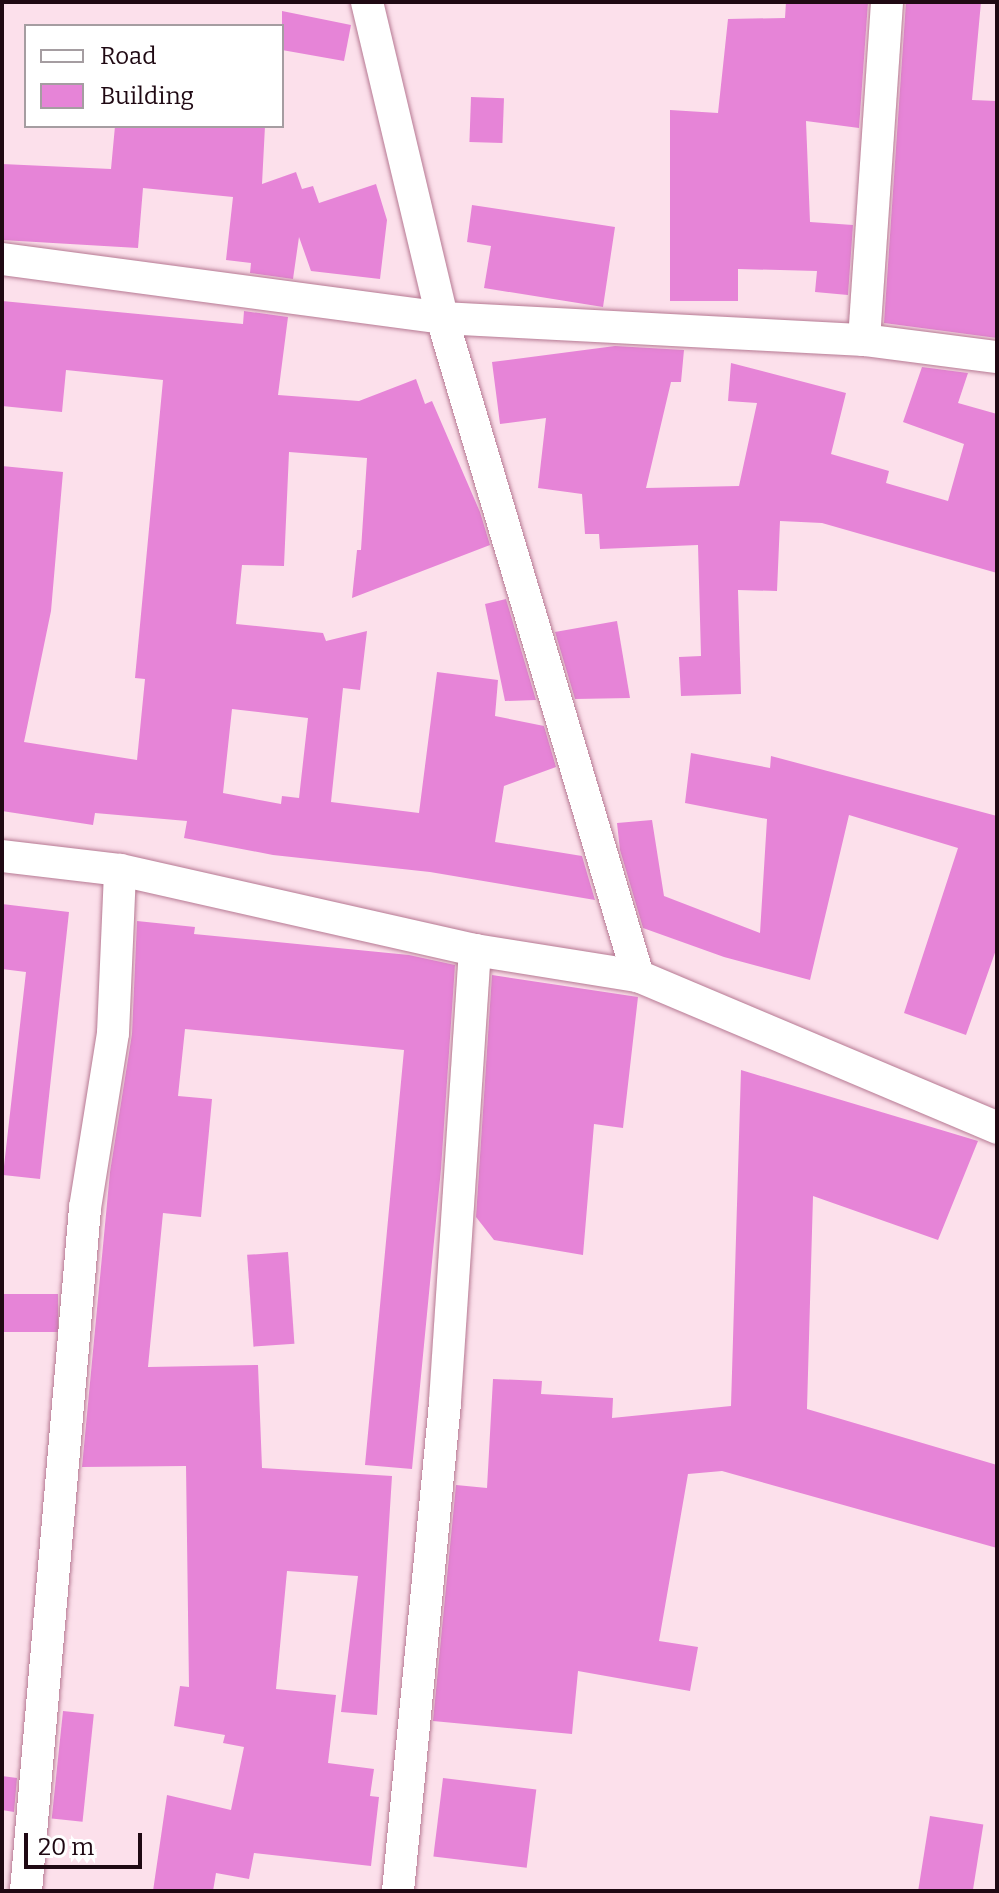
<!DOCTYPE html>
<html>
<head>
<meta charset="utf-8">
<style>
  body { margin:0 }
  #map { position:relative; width:999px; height:1893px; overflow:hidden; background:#fce0eb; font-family:Bitter,serif }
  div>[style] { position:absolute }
  .building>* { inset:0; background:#e684d7; transform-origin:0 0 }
  .roads { filter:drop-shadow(0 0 2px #b67993) drop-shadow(0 0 2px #b67993) }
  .street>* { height:32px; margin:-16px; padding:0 16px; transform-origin:16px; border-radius:16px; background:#fff }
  span { translate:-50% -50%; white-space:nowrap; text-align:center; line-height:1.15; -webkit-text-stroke:6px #fff; paint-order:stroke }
  .frame { position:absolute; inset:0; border:4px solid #1f0913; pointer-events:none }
  .legend { position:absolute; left:24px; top:24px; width:260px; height:104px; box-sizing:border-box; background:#fff; border:2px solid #a59da1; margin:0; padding:10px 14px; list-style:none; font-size:24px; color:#1f0913 }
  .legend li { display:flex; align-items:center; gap:16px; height:40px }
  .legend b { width:40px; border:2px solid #a59da1 }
  .scale { position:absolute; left:24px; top:1833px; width:118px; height:36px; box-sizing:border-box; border:4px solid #1f0913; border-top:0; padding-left:10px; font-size:24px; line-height:28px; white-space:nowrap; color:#1f0913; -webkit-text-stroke:6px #fff; paint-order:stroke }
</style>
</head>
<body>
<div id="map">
  <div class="building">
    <i style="clip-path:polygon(786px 2px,868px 2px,859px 128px,806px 121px,810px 222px,853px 225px,848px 295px,815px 292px,817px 271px,738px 269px,738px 301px,670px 301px,670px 110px,718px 113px,728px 19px,785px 18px)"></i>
    <i style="clip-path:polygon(906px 2px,981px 2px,972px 100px,997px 101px,997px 338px,884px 323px)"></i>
    <i style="clip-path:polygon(282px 11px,351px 25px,344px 61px,282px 50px)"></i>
    <i style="left:471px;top:97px;width:33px;height:45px;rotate:2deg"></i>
    <i style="clip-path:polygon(115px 126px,265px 126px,262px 184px,296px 172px,302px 189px,313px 186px,319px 203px,376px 184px,387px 220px,380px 279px,311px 271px,299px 237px,293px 279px,250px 273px,251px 263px,226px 260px,233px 197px,143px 188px,138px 248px,2px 240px,2px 164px,111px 169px)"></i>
    <i style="clip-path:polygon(472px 205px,615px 227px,603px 307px,484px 288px,491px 246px,467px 242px)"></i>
    <i style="clip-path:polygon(evenodd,2px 301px,243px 324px,244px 311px,288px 317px,278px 395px,359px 401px,416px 379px,425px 404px,432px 401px,480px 512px,490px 545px,352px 598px,357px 550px,361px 550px,367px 458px,289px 452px,284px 566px,242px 565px,236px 624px,323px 633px,326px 641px,367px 631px,360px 690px,343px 688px,331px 802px,419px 813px,437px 672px,498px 680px,495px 716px,544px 726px,556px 767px,504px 786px,495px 842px,582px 856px,595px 900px,430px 872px,273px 855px,184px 838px,187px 821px,95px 813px,93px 825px,2px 811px,2px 466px,63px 472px,51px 611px,24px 742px,137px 760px,145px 679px,135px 678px,163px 380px,66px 370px,62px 412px,2px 406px,2px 301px,232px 709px,308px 718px,299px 798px,282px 796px,281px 804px,223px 793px,232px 709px)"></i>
    <i style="clip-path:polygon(615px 346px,684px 350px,681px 382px,671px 382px,646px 488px,739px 486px,757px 403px,728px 401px,731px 363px,846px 393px,831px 454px,889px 471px,886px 483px,948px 501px,964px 444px,903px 422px,922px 367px,968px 373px,958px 403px,997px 414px,997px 573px,822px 523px,780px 521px,777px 591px,738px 590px,741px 694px,681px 696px,679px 657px,701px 656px,698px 545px,600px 549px,599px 534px,585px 534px,582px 494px,538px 488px,546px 418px,500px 424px,492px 362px)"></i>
    <i style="clip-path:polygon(506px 599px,536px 700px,505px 701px,485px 604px)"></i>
    <i style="clip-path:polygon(617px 621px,630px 698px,575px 699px,555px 632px)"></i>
    <i style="clip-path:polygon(691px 753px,770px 768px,771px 756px,997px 816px,997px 947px,966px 1035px,904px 1013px,958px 848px,849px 815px,810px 980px,724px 957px,643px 928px,620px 850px,617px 823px,652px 820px,664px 896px,760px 933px,767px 819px,685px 803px)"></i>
    <i style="clip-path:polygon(2px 904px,69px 912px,40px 1179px,3px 1175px,26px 972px,2px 969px)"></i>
    <i style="clip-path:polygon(137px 921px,195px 927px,194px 934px,409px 955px,455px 965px,441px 1169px,412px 1469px,365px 1465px,404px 1050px,185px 1029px,178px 1096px,212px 1099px,201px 1217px,163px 1213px,148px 1367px,258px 1365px,262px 1468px,392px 1476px,377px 1715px,341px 1712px,358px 1576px,287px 1571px,276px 1689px,336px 1695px,328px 1763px,374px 1769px,370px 1796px,379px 1797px,371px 1866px,254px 1853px,249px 1879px,216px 1873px,213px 1891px,153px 1891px,167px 1795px,231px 1810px,244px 1747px,223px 1743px,225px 1735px,174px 1726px,180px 1686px,189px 1687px,186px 1466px,82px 1467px,110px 1172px,132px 1034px)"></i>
    <i style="clip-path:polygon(492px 975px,638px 997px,623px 1128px,594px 1124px,583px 1255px,494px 1240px,476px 1217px)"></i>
    <i style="clip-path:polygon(741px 1070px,978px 1141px,938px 1240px,813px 1196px,807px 1409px,997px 1465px,997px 1548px,722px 1471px,688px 1474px,659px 1641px,698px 1647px,690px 1691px,578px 1671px,572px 1734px,433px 1721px,456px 1485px,487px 1488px,493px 1379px,542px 1381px,541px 1394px,613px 1398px,612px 1418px,731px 1406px)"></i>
    <i style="left:288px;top:1252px;width:92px;height:41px;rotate:86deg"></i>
    <i style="left:2px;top:1294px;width:56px;height:38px"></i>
    <i style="left:63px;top:1711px;width:31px;height:108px;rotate:6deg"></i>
    <i style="clip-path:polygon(2px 1776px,17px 1778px,14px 1812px,2px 1810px)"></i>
    <i style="left:443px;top:1778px;width:94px;height:79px;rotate:7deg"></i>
    <i style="left:930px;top:1816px;width:54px;height:76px;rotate:9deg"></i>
  </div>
  <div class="roads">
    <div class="street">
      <i style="left:367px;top:2px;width:325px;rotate:76.6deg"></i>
      <i style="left:442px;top:318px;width:687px;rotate:73.41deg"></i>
      <i style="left:2px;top:259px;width:444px;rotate:7.6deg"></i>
      <i style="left:442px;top:318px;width:423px;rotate:3deg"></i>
      <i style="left:864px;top:340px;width:134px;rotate:7.3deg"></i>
      <i style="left:864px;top:340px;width:339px;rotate:-86.1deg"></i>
      <i style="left:2px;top:856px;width:119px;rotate:6.8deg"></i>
      <i style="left:120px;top:870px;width:364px;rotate:12.7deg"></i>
      <i style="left:475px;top:950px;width:165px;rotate:9.1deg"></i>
      <i style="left:638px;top:976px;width:390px;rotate:22.9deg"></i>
      <i style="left:26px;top:1891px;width:686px;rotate:-85.06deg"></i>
      <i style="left:85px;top:1208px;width:177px;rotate:-80.9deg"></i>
      <i style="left:113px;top:1033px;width:163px;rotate:-87.5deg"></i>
      <i style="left:398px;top:1891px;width:492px;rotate:-84.5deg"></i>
      <i style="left:445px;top:1401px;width:452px;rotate:-86.2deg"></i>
    </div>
  </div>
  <div class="frame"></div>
  <ul class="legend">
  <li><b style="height:10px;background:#fff"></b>Road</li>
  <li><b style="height:22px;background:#e684d7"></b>Building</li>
  </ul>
  <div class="scale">20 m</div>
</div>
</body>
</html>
